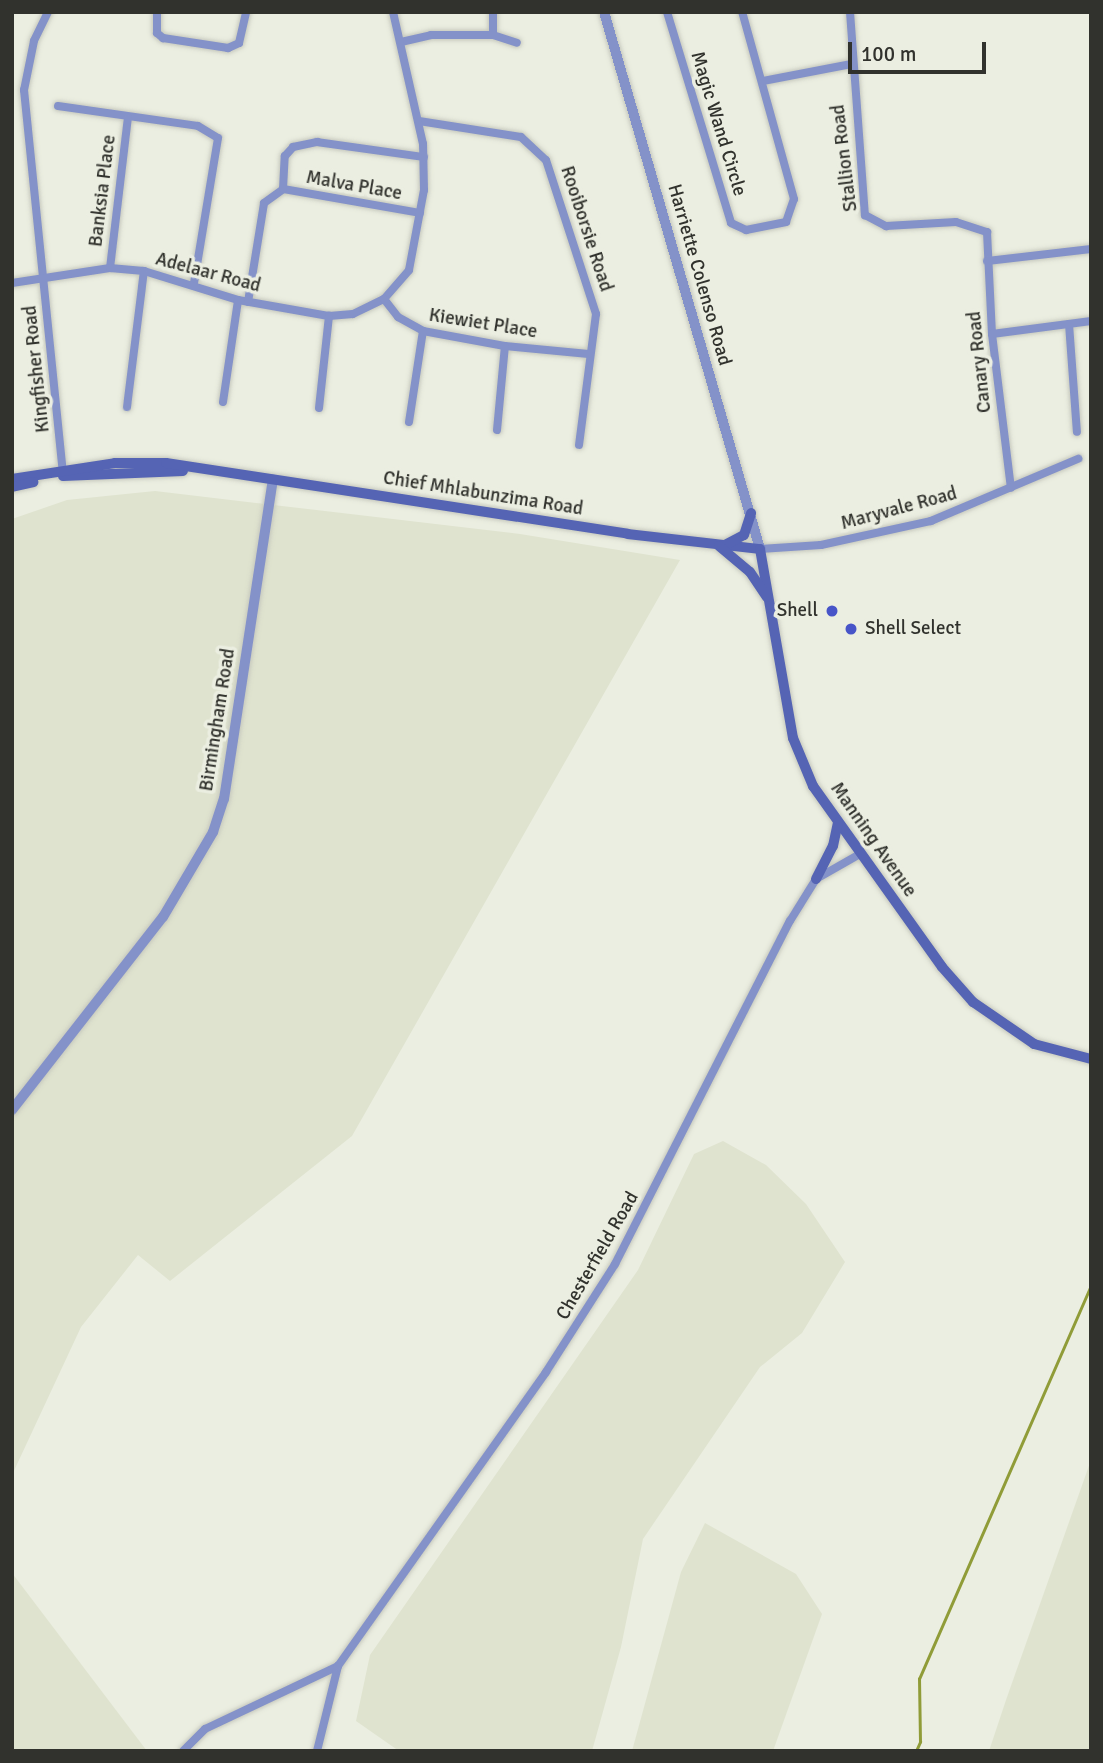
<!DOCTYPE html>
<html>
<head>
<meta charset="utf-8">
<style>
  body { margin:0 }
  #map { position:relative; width:1103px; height:1763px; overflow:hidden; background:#ebeee1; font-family:Signika,sans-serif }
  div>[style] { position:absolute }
  .built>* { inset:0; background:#dfe3cf }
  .stream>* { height:2.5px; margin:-1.25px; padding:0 1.25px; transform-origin:1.25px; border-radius:1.25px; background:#909c38 }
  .roads { filter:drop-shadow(0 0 2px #c6c8bd) drop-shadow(0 0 2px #c6c8bd) }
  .minor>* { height:8px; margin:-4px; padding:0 4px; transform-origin:4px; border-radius:4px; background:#8492c9 }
  .tertiary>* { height:10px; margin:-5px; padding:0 5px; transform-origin:5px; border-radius:5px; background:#8492c9 }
  .secondary>* { height:10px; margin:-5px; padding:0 5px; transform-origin:5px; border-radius:5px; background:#5564b4 }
  .dots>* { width:19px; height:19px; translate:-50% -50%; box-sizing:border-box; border:4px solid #ebeee1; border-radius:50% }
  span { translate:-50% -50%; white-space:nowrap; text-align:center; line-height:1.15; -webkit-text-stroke:7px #ebeee1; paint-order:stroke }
  .street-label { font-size:19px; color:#31322d }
  .poi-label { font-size:19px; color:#31322d }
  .right { translate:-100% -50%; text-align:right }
  .left { translate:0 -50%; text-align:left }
  .frame { position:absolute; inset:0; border:14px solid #31322d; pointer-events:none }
  .scale { position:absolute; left:848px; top:42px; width:138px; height:32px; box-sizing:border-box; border:4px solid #31322d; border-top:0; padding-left:9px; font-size:21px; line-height:24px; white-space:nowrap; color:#31322d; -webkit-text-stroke:5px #ebeee1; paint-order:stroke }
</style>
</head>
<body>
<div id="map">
  <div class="built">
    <i style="clip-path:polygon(155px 491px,520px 534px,680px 560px,352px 1136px,170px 1281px,138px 1255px,81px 1327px,12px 1475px,12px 519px,67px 500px)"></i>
    <i style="clip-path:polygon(723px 1141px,766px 1165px,806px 1204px,845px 1262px,802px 1333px,760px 1367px,643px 1539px,621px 1647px,592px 1751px,399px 1751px,356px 1721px,370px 1655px,638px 1270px,694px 1154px)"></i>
    <i style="clip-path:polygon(1091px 1460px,1091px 1751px,989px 1751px,1006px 1700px)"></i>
    <i style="clip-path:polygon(705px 1523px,796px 1574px,822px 1614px,773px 1751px,632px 1751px,681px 1572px)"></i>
    <i style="clip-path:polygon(12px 1573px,147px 1751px,12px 1751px)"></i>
  </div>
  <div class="stream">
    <i style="left:916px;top:1751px;width:10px;rotate:-66deg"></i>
    <i style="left:920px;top:1742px;width:63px;rotate:-90.9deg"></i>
    <i style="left:919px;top:1679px;width:429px;rotate:-66.4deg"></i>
  </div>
  <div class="roads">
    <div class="minor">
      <i style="left:48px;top:12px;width:32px;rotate:116deg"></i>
      <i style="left:34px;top:41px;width:50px;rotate:101.5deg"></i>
      <i style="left:24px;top:90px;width:387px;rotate:84.2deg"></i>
      <i style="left:157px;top:12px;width:21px;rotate:90deg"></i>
      <i style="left:157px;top:33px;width:8px;rotate:40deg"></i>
      <i style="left:163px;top:38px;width:66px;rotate:8.7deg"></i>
      <i style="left:228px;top:48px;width:12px;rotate:-24deg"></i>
      <i style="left:239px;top:43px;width:32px;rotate:-77deg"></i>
      <i style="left:667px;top:12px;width:220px;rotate:73.1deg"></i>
      <i style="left:731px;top:223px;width:17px;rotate:25deg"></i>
      <i style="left:746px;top:230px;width:41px;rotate:-11.3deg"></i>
      <i style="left:786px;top:222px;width:24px;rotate:-71deg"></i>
      <i style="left:794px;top:199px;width:194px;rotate:-105.5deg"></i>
      <i style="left:850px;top:12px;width:204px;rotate:85.8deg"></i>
      <i style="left:865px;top:215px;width:24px;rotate:28deg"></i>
      <i style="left:886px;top:226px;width:70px;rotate:-3.3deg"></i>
      <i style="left:956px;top:222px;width:33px;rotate:18deg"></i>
      <i style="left:987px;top:232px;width:102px;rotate:87.2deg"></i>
      <i style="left:992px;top:334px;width:155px;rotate:83deg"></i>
      <i style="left:493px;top:35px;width:23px;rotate:-90deg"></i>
      <i style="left:401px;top:42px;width:31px;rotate:-13deg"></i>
      <i style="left:431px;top:35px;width:62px"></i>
      <i style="left:493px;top:35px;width:25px;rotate:18deg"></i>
      <i style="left:763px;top:81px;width:90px;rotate:-10.9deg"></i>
      <i style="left:58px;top:106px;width:141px;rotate:8.1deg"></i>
      <i style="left:198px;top:126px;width:23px;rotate:31deg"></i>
      <i style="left:218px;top:138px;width:147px;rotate:99.4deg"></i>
      <i style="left:419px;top:121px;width:103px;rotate:8.9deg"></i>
      <i style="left:521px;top:137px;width:34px;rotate:43deg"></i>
      <i style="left:546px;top:160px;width:162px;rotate:72deg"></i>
      <i style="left:596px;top:314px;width:132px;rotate:97.4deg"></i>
      <i style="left:283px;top:189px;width:139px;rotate:9.9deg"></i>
      <i style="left:987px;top:261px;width:105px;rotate:-6.6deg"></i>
      <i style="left:110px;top:268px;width:151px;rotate:-83.2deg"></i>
      <i style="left:12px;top:283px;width:99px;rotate:-8.7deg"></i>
      <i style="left:110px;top:268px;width:34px;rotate:5deg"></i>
      <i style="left:144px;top:271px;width:98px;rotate:17.1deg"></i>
      <i style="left:238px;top:300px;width:92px;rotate:10deg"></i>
      <i style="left:329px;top:316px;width:24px;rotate:-5deg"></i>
      <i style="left:353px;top:314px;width:34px;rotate:-26deg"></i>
      <i style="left:384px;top:299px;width:38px;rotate:-49deg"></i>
      <i style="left:409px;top:270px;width:81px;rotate:-79.4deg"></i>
      <i style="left:424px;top:190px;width:46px;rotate:-91.2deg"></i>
      <i style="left:423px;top:144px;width:135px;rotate:-102.8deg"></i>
      <i style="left:384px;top:299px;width:23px;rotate:52deg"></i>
      <i style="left:398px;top:317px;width:29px;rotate:29deg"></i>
      <i style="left:423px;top:331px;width:83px;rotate:10.4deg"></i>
      <i style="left:505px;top:346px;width:84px;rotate:5.4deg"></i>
      <i style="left:248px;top:302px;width:100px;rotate:-80.8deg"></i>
      <i style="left:264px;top:203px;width:24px;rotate:-36deg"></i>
      <i style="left:283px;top:189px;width:33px;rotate:-87deg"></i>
      <i style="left:285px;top:156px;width:12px;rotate:-48deg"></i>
      <i style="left:293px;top:147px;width:25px;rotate:-12deg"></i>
      <i style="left:317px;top:142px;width:108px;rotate:8deg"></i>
      <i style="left:1069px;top:324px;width:108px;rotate:85.8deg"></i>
      <i style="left:992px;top:334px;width:100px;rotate:-7.5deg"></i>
      <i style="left:223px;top:402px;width:103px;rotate:-81.6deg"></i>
      <i style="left:127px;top:407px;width:137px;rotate:-82.9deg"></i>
      <i style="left:319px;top:408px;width:93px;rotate:-83.8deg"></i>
      <i style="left:409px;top:422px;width:92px;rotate:-81.3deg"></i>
      <i style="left:497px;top:430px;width:84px;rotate:-84.6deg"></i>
      <i style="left:760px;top:549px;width:61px;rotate:-3.8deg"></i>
      <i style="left:821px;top:545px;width:113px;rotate:-12.3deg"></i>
      <i style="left:931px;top:521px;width:160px;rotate:-22.9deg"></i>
      <i style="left:183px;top:1751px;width:31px;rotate:-45deg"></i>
      <i style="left:205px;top:1729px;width:147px;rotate:-25.3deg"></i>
      <i style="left:317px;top:1751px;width:88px;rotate:-76.1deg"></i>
      <i style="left:338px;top:1666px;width:360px;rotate:-54.7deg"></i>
      <i style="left:546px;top:1372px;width:128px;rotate:-57.4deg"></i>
      <i style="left:615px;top:1264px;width:385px;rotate:-63deg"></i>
      <i style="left:790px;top:921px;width:49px;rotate:-58.2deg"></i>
      <i style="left:816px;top:879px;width:51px;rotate:-29.6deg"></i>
    </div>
    <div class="tertiary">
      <i style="left:604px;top:12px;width:559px;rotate:73.8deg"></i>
      <i style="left:12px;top:1110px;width:245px;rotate:-52deg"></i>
      <i style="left:163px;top:917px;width:99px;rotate:-59.5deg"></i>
      <i style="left:213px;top:832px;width:35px;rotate:-72deg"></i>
      <i style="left:224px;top:799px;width:323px;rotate:-81.3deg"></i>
    </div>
    <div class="secondary">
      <i style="left:63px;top:476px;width:120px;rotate:-2.4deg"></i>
      <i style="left:12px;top:479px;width:104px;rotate:-8.8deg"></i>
      <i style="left:115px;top:463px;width:51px"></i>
      <i style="left:166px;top:463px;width:467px;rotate:8.7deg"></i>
      <i style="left:628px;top:534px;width:133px;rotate:6.5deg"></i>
      <i style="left:760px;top:549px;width:192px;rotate:80.1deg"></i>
      <i style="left:793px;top:738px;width:52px;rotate:67.4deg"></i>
      <i style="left:813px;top:786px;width:222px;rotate:54.5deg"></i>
      <i style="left:942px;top:967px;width:47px;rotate:48.5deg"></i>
      <i style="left:973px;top:1002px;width:74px;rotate:34.5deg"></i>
      <i style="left:1034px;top:1044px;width:59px;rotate:14.7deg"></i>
      <i style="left:12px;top:487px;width:22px;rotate:-13deg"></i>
      <i style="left:725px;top:545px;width:21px;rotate:-28deg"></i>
      <i style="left:744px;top:535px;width:23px;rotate:-72deg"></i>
      <i style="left:719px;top:546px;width:40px;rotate:40deg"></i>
      <i style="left:750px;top:572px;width:30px;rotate:56deg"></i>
      <i style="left:816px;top:879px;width:37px;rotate:-63deg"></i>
      <i style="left:833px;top:846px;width:24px;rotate:-78deg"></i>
    </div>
  </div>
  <div class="dots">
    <i style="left:832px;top:611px;background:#4754c8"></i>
    <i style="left:851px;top:629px;background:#4754c8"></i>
  </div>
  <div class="street-label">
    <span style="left:718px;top:124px;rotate:73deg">Magic Wand Circle</span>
    <span style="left:845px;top:158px;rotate:-97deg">Stallion Road</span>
    <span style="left:354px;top:186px;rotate:10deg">Malva Place</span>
    <span style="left:103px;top:191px;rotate:-83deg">Banksia Place</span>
    <span style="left:586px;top:229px;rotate:72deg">Rooiborsie Road</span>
    <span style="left:208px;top:273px;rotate:15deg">Adelaar Road</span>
    <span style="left:699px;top:275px;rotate:74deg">Harriette Colenso Road</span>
    <span style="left:483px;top:324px;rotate:9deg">Kiewiet Place</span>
    <span style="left:980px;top:362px;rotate:-96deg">Canary Road</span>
    <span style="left:37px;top:369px;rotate:-96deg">Kingfisher Road</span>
    <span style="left:483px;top:494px;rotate:9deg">Chief Mhlabunzima Road</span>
    <span style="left:899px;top:509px;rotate:-15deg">Maryvale Road</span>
    <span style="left:218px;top:720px;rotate:-81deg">Birmingham Road</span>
    <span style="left:873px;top:840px;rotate:55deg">Manning Avenue</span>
    <span style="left:598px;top:1256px;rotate:-60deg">Chesterfield Road</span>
  </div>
  <div class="poi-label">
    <span class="right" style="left:818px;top:611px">Shell</span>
    <span class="left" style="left:865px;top:629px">Shell Select</span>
  </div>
  <div class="frame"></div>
  <div class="scale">100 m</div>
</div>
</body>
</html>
